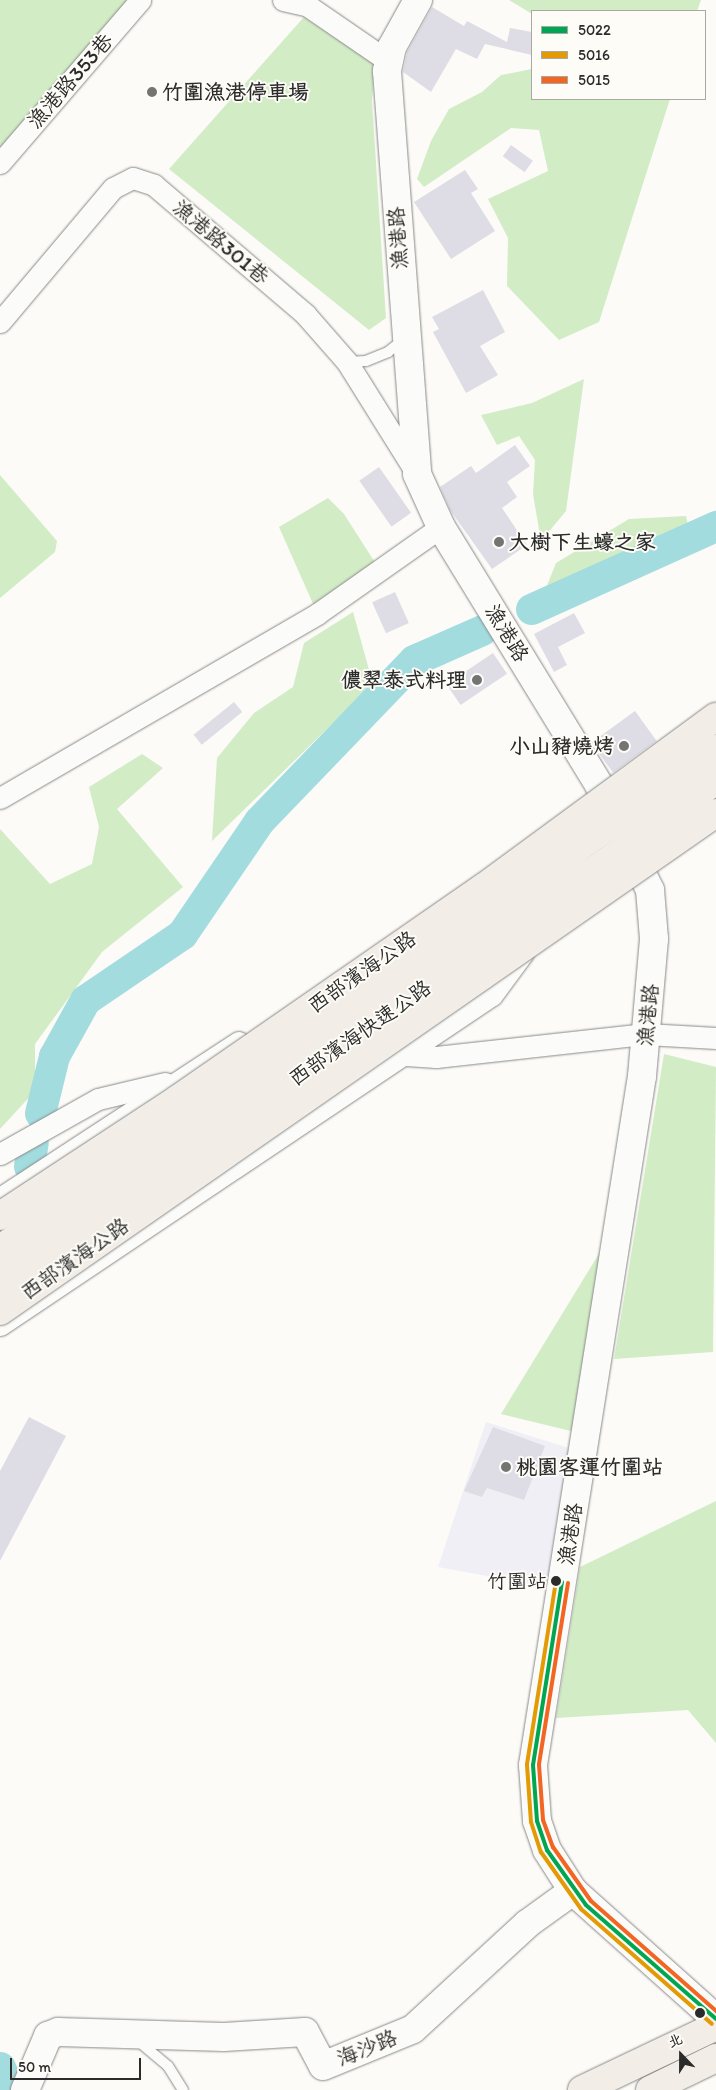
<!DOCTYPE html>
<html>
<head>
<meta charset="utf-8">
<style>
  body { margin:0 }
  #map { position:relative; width:716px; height:2090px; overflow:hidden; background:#fcfbf8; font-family:Itim,"LXGW WenKai TC",sans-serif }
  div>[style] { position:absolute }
  .built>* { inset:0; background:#f0eff5 }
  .green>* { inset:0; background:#d2ecc6 }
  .river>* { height:31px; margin:-15.5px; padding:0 15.5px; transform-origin:15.5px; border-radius:15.5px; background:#a2dcdf }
  .building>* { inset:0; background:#dedde5; transform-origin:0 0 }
  .roads { filter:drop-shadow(0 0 1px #898987) drop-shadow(0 0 1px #898987) }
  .lane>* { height:10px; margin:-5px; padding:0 5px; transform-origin:5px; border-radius:5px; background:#fbfbf9 }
  .street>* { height:21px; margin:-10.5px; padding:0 10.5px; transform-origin:10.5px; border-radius:10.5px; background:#fbfbf9 }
  .secondary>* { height:28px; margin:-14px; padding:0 14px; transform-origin:14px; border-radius:14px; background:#fbfbf9 }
  .primary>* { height:28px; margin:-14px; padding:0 14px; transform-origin:14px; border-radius:14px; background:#f2eee7 }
  .bridges { filter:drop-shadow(0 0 1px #898987) drop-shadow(0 0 1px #898987) }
  .primary-bridge>* { height:28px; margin:-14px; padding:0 14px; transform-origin:14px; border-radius:14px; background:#f2eee7 }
  .highway-bridge>* { height:28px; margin:-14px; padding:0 14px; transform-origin:14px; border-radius:14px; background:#f2eee7 }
  .bus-1>* { height:4px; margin:-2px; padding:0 2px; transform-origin:2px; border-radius:2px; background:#00a651 }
  .bus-2>* { height:4px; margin:-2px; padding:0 2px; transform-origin:2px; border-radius:2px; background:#e39a04 }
  .bus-3>* { height:4px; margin:-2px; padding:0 2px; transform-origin:2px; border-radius:2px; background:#f26522 }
  .dots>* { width:14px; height:14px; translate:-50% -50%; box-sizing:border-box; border:2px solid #fdfcf7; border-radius:50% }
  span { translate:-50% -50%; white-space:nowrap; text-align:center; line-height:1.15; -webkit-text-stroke:4px #fdfcf7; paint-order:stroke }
  .bus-label { font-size:20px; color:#2b2b2b }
  .right { translate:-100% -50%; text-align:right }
  .street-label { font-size:21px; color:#2b2b2b }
  .poi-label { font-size:21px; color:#2b2b2b; font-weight:700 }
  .left { translate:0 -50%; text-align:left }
  .legend { position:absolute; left:531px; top:10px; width:175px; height:90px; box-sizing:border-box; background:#fdfcf7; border:1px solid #a9a8a5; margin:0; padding:6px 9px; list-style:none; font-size:15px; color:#2b2b2b }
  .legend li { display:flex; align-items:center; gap:10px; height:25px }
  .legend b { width:25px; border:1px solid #a9a8a5 }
  .north { position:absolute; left:656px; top:2030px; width:50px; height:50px; -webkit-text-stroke:4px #fdfcf7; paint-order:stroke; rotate:338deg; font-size:14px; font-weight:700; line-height:20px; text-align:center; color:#2b2b2b }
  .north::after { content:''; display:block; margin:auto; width:18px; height:22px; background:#2b2b2b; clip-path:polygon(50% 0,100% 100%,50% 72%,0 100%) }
  .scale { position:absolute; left:10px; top:2058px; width:131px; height:22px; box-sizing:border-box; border:2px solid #2b2b2b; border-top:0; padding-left:6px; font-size:15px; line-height:18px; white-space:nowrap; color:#2b2b2b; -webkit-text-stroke:4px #fdfcf7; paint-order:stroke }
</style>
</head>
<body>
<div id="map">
  <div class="built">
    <i style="clip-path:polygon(486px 1422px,569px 1448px,546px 1587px,438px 1567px)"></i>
  </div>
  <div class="green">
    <i style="clip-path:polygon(0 0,133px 0,0 156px)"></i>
    <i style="clip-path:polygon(509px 0,701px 0,697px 11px,532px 14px)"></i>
    <i style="clip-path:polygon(304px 17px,375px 64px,372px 101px,386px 318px,369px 330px,169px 169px)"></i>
    <i style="clip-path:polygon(532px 69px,532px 99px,670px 99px,599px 322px,559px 340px,507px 286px,508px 238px,488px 199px,548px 171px,539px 130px,511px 128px,424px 187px,417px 179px,431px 141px,449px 109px,482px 92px,501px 75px)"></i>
    <i style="clip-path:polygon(584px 379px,566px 511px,541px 541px,533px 494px,535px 460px,519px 436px,497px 445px,481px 415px,532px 403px)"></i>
    <i style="clip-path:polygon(0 475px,57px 541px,55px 552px,0 598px)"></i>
    <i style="clip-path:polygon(328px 498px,344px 514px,376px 564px,314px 606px,279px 527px)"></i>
    <i style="clip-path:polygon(686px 516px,689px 530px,544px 593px,556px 563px,629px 519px)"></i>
    <i style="clip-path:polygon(353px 612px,373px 684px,212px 841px,217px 758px,254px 713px,293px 687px,304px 643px)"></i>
    <i style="clip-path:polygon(142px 754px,163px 768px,117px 809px,183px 887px,102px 952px,35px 1044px,35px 1091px,0 1129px,0 829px,50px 884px,92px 864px,99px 827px,89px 787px)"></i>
    <i style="clip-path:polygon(664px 1054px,716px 1067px,713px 1352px,614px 1359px)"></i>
    <i style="clip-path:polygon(600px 1252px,575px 1432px,501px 1414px)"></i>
    <i style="clip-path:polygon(716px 1501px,716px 1743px,688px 1710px,556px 1718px,580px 1567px)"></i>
  </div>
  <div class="river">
    <i style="left:531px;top:609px;width:203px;rotate:-24.2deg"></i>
    <i style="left:40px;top:1113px;width:59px;rotate:-76.2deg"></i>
    <i style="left:54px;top:1056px;width:64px;rotate:-61deg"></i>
    <i style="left:85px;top:1000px;width:117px;rotate:-34.2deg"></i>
    <i style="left:182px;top:934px;width:137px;rotate:-55.7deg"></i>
    <i style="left:259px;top:821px;width:223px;rotate:-46.1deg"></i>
    <i style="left:414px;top:660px;width:74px;rotate:-23.8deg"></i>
    <i style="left:29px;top:1166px;width:24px;rotate:-81deg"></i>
    <i style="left:0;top:2067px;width:25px;rotate:67deg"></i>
  </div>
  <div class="building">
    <i style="clip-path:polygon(432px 7px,464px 26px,467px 21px,507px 42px,510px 28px,532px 32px,532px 55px,485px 44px,477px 59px,456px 49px,431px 92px,403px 72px,407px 52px)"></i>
    <i style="left:511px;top:145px;width:27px;height:14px;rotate:36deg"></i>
    <i style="clip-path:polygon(465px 170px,478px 189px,471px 193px,495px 231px,451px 259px,414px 202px)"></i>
    <i style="clip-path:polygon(483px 290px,505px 332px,480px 346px,498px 375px,466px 393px,433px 332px,439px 329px,432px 317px)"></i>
    <i style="clip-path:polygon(515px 445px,530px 466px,507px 482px,517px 497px,502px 508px,527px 545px,492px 569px,450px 510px,440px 487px,471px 466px,476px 473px)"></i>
    <i style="left:379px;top:467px;width:56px;height:24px;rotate:55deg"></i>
    <i style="left:395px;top:592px;width:34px;height:25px;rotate:66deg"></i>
    <i style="clip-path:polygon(574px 613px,585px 633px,558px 647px,567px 665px,554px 672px,534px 634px)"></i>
    <i style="left:493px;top:653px;width:25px;height:56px;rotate:56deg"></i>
    <i style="left:234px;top:702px;width:13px;height:52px;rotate:51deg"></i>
    <i style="left:635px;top:711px;width:37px;height:54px;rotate:54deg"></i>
    <i style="clip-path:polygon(29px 1417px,66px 1436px,0 1561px,0 1471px)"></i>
    <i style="clip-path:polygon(493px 1427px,545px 1446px,524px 1500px,487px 1488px,482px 1497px,464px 1491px)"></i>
  </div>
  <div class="roads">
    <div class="lane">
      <i style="left:347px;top:362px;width:19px;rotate:-3deg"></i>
      <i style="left:366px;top:361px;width:24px;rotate:-22deg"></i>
      <i style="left:388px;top:352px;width:21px;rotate:-39deg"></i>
      <i style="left:137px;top:2040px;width:40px;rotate:40deg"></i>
      <i style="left:168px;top:2066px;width:28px;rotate:58deg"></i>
    </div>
    <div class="street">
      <i style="left:283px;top:0;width:26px;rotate:13deg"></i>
      <i style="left:308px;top:6px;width:97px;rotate:34.5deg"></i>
      <i style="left:0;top:163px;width:215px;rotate:-49.3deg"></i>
      <i style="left:0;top:322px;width:175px;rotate:-49.9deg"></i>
      <i style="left:113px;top:188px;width:22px;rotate:-27deg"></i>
      <i style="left:133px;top:178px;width:22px;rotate:18deg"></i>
      <i style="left:154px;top:185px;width:199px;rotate:40.5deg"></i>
      <i style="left:305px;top:314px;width:64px;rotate:48.8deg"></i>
      <i style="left:347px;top:362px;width:132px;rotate:58deg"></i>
      <i style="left:0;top:798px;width:367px;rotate:-30.1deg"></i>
      <i style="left:317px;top:614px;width:151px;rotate:-35.1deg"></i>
      <i style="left:406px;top:1055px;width:30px;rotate:4deg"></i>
      <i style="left:436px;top:1057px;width:211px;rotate:-6.3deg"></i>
      <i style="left:646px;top:1034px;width:70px;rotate:3.3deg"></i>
      <i style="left:0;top:1154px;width:112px;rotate:-29.3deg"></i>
      <i style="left:98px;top:1099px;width:69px;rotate:-13.4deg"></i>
      <i style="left:0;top:1198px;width:285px;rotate:-33.2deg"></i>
      <i style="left:0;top:1325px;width:592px;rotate:-33.85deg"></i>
      <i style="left:492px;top:995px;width:52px;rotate:-53.6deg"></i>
    </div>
    <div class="secondary">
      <i style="left:418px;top:0;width:54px;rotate:119deg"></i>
      <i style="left:392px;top:47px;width:25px;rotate:102deg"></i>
      <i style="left:387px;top:71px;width:404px;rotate:85.7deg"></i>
      <i style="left:417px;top:474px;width:58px;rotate:65.6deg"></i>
      <i style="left:441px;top:527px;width:303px;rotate:58.5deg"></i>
      <i style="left:599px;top:785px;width:117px;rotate:64.1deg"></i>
      <i style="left:650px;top:890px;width:49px;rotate:85.3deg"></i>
      <i style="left:654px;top:939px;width:138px;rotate:95deg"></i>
      <i style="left:642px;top:1076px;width:698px;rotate:98.99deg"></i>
      <i style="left:533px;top:1765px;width:56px;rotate:85.9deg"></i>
      <i style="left:537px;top:1821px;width:31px;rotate:71deg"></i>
      <i style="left:547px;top:1850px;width:49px;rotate:57.6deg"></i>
      <i style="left:573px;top:1891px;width:192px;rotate:41.8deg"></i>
      <i style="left:25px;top:2090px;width:59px;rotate:-66.9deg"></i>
      <i style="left:48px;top:2036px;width:11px;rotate:-22deg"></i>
      <i style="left:58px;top:2032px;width:166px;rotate:1.7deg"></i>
      <i style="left:224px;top:2037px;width:81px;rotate:-3.5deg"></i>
      <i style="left:305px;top:2032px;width:38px;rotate:62deg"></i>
      <i style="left:323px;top:2066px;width:97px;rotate:-22.3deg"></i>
      <i style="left:413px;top:2029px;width:155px;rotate:-42.6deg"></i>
      <i style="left:527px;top:1924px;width:57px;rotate:-35.7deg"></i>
    </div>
    <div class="primary">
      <i style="left:582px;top:2090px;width:148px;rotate:-25.5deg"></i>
      <i style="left:650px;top:2090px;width:73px;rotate:-25.9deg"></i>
    </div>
  </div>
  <div class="bridges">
    <div class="primary-bridge">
      <i style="left:0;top:1216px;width:213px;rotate:-33.3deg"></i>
      <i style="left:178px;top:1099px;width:371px;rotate:-34.7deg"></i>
      <i style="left:483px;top:888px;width:289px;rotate:-36.3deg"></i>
      <i style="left:0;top:1311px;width:872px;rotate:-34.82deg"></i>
    </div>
    <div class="highway-bridge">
      <i style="left:0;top:1249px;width:520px;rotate:-34.42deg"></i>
      <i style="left:429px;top:955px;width:353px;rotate:-35.7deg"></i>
      <i style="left:0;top:1280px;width:735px;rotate:-34.58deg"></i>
      <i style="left:605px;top:863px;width:139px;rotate:-36.8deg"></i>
    </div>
  </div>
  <div class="bus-1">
    <i style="left:562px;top:1582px;width:185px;rotate:99deg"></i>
    <i style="left:533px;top:1765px;width:56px;rotate:85.9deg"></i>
    <i style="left:537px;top:1821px;width:31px;rotate:71deg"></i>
    <i style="left:547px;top:1850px;width:67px;rotate:54.7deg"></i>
    <i style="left:586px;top:1905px;width:173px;rotate:41.2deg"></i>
  </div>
  <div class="bus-2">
    <i style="left:556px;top:1581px;width:186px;rotate:99deg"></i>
    <i style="left:527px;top:1765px;width:57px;rotate:86deg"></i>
    <i style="left:531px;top:1822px;width:32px;rotate:72deg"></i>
    <i style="left:541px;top:1852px;width:70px;rotate:54.9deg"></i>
    <i style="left:581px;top:1909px;width:174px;rotate:41.3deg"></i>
  </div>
  <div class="bus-3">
    <i style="left:568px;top:1583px;width:184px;rotate:99.1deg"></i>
    <i style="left:539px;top:1765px;width:55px;rotate:85.8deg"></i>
    <i style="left:543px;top:1820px;width:29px;rotate:70deg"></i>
    <i style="left:553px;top:1847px;width:66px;rotate:54.9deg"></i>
    <i style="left:591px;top:1901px;width:167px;rotate:41.3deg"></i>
  </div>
  <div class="dots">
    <i style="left:152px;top:92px;background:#747473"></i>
    <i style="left:499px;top:542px;background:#747473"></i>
    <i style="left:477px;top:680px;background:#747473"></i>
    <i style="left:624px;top:746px;background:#747473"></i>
    <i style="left:506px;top:1467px;background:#747473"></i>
    <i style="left:556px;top:1581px;background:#2b2b2b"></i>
    <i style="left:700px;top:2013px;background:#2b2b2b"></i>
  </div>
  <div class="bus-label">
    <span class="right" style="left:547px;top:1581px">竹圍站</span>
  </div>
  <div class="street-label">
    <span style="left:70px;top:81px;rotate:-49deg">漁港路353巷</span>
    <span style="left:398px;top:238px;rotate:-94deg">漁港路</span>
    <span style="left:221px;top:242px;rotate:40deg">漁港路301巷</span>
    <span style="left:507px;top:633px;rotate:59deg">漁港路</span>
    <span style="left:362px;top:972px;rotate:-35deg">西部濱海公路</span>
    <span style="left:648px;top:1015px;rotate:-84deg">漁港路</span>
    <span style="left:360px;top:1033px;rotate:-35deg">西部濱海快速公路</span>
    <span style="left:75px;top:1259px;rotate:-35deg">西部濱海公路</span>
    <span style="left:570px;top:1534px;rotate:-81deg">漁港路</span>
    <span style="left:367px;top:2048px;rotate:-22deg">海沙路</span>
  </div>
  <div class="poi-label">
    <span class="left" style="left:162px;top:92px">竹圍漁港停車場</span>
    <span class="left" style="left:509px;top:542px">大樹下生蠔之家</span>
    <span class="right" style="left:467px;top:680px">儂翠泰式料理</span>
    <span class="right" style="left:614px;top:746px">小山豬燒烤</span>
    <span class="left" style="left:516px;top:1467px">桃園客運竹圍站</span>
  </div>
  <ul class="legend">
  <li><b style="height:6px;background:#00a651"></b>5022</li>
  <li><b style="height:6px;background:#e39a04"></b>5016</li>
  <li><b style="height:6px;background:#f26522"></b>5015</li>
  </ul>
  <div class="north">北</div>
  <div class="scale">50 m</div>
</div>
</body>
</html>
